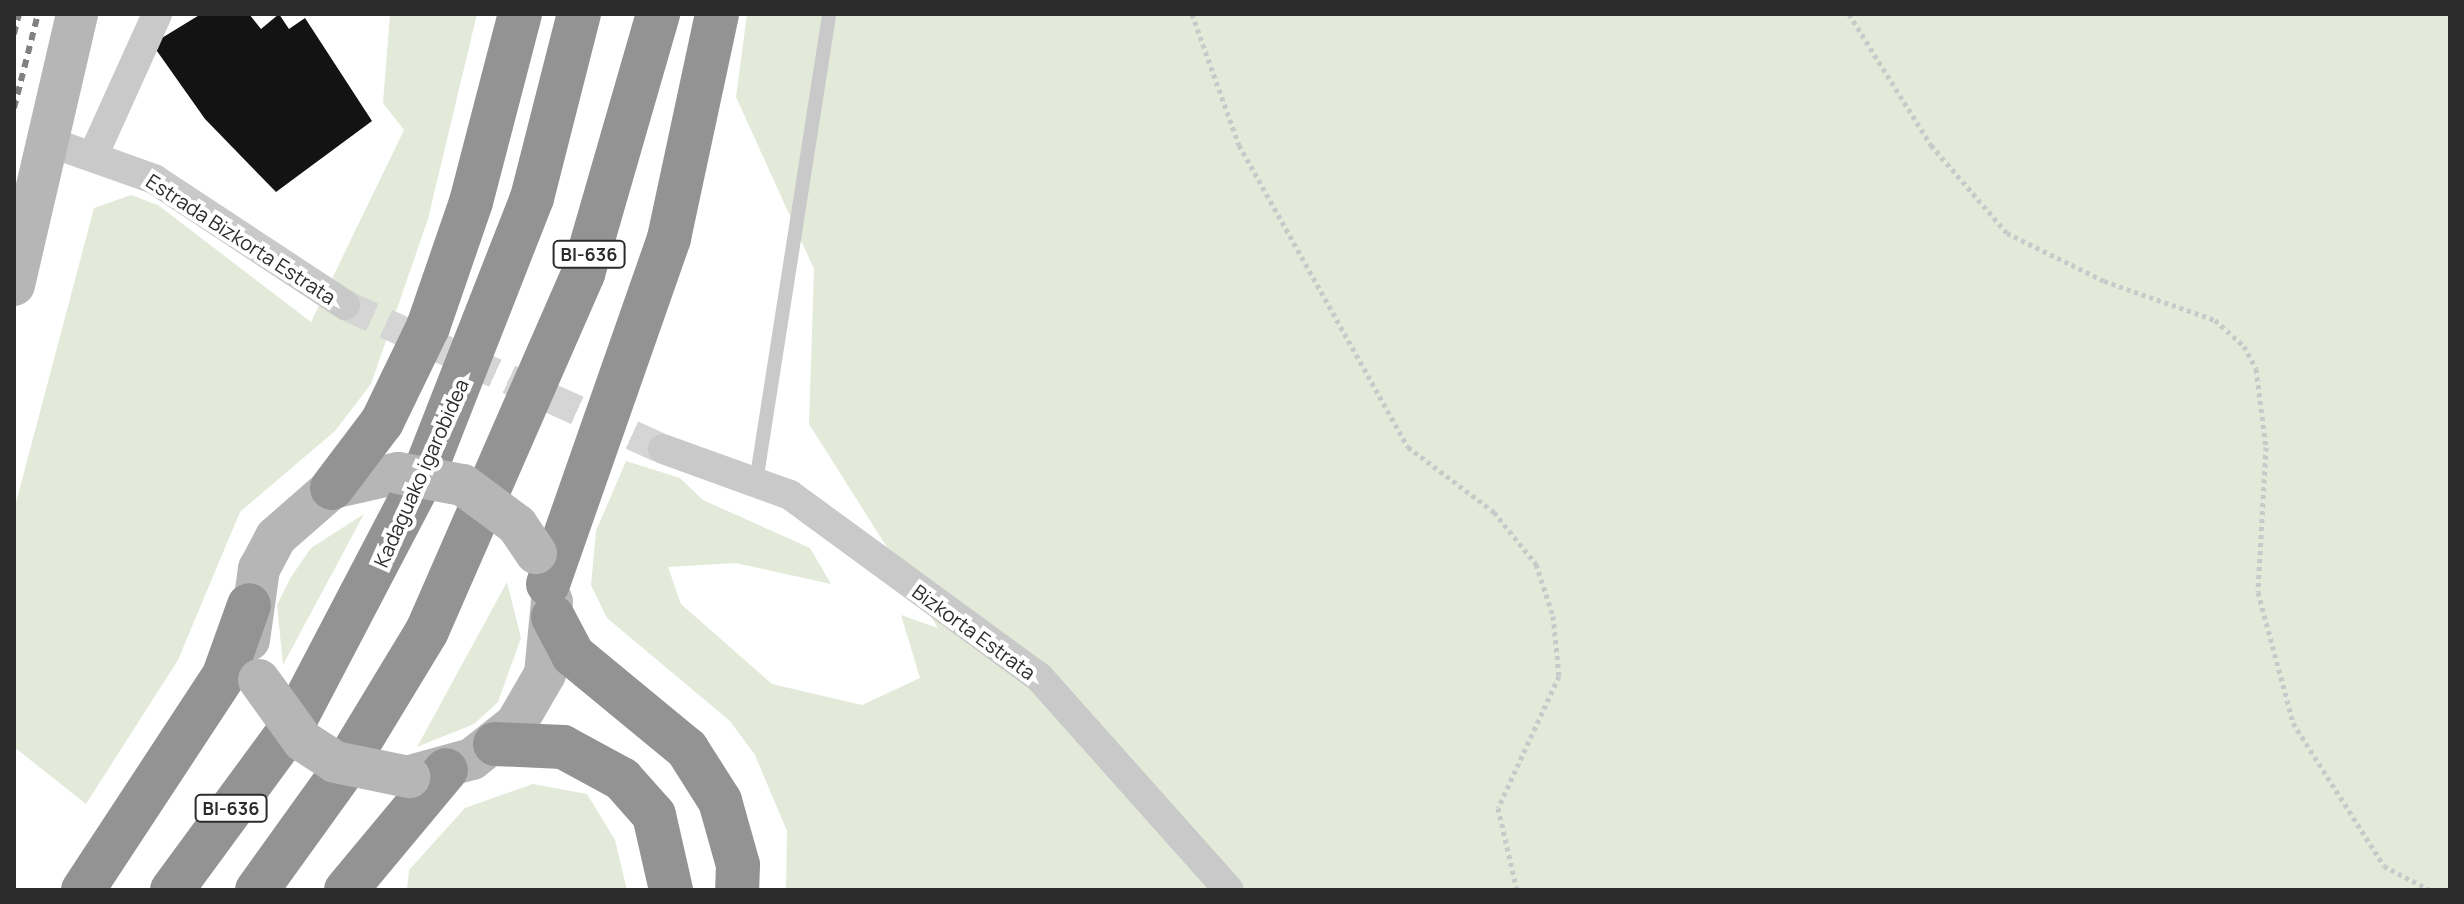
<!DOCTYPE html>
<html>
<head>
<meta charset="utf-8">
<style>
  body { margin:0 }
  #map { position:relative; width:2464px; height:904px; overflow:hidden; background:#fff; font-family:Manrope,sans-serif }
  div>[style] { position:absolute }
  .green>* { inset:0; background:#e4ead9 }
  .building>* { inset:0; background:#131313 }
  .street-tunnel>* { height:30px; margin-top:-15px; transform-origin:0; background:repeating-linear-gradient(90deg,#d5d5d5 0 30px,transparent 0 45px) }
  .path>* { height:5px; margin-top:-2.5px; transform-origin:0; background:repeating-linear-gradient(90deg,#c9c9c9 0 4px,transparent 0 8px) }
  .lane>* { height:14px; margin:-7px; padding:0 7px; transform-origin:7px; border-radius:7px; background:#c9c9c9 }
  .street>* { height:30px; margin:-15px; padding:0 15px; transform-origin:15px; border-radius:15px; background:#c9c9c9 }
  .secondary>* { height:42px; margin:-21px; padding:0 21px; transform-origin:21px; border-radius:21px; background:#b6b6b6 }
  .highway>* { height:44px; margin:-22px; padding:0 22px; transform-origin:22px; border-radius:22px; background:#939393 }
  .rail>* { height:6px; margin-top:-3px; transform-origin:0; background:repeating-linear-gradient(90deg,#818181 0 8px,transparent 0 14px) }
  .secondary-bridge>* { height:42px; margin:-21px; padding:0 21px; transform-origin:21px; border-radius:21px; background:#b6b6b6 }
  span { translate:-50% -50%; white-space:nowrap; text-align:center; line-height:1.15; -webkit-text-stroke:8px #fff; paint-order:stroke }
  .shield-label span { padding:2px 6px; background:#fff; border:2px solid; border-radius:6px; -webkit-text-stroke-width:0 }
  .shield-label { font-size:18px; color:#2c2c2c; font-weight:700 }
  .street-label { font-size:20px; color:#2c2c2c }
  .frame { position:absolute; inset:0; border:16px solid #2c2c2c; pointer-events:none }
</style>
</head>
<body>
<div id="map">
  <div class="green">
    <i style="clip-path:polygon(390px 14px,477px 14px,428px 219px,371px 384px,335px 431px,240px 512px,178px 660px,86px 804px,14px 747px,14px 510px,94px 208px,131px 195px,158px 205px,311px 322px,404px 130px,383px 103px)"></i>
    <i style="clip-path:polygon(747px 14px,2450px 14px,2450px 890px,786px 890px,787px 831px,755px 755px,730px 721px,607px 618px,591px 585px,596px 531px,626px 461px,680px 478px,703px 500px,810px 548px,831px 584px,736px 563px,668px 567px,681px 604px,772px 684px,862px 705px,920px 678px,901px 615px,938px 628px,809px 424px,814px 269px,736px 97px)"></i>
    <i style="clip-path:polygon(364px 514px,283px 665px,277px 605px,291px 577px,311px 548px)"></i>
    <i style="clip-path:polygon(507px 582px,521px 638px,498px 702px,474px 724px,417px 747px)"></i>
    <i style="clip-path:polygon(533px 784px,587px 794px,615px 840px,627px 890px,407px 890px,409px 870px,465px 808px)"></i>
  </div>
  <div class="building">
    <i style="clip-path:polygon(201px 14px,249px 14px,261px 29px,279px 14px,289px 29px,305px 18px,372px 121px,276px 192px,205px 119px,152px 44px)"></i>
  </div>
  <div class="street-tunnel">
    <i style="left:345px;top:305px;width:349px;rotate:24.4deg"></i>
  </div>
  <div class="path">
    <i style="left:1192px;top:14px;width:139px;rotate:70.3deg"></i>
    <i style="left:1239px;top:145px;width:346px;rotate:60.8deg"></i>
    <i style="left:1408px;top:447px;width:108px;rotate:37.1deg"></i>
    <i style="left:1494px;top:512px;width:67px;rotate:51.1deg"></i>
    <i style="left:1536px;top:564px;width:55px;rotate:71.9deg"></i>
    <i style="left:1553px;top:616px;width:60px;rotate:84.3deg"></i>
    <i style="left:1559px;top:676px;width:145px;rotate:114.8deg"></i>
    <i style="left:1498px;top:808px;width:84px;rotate:77deg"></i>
    <i style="left:1849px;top:14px;width:155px;rotate:58deg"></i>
    <i style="left:1931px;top:145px;width:116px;rotate:49.2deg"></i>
    <i style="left:2007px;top:233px;width:108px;rotate:26.3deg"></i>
    <i style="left:2104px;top:281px;width:118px;rotate:19.4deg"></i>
    <i style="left:2215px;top:320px;width:39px;rotate:42deg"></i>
    <i style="left:2244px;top:346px;width:26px;rotate:62deg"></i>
    <i style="left:2256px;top:369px;width:79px;rotate:82.7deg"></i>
    <i style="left:2266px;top:447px;width:145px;rotate:93.2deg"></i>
    <i style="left:2258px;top:592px;width:136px;rotate:75deg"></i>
    <i style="left:2293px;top:723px;width:169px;rotate:57.5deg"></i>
    <i style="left:2384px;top:866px;width:52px;rotate:27.6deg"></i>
  </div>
  <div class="lane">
    <i style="left:756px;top:482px;width:474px;rotate:-81.1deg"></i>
  </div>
  <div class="street">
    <i style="left:47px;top:141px;width:114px;rotate:19.6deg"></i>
    <i style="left:154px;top:179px;width:229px;rotate:33.4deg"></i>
    <i style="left:93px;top:156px;width:156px;rotate:-65.7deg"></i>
    <i style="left:663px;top:449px;width:135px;rotate:19.9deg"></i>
    <i style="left:790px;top:495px;width:308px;rotate:36.2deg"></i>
    <i style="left:1039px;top:677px;width:285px;rotate:48.3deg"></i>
  </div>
  <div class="secondary">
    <i style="left:14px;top:285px;width:278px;rotate:-76.9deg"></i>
    <i style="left:249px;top:640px;width:72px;rotate:-82deg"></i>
    <i style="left:259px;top:569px;width:36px;rotate:-62deg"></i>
    <i style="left:276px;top:537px;width:74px;rotate:-41.2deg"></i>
    <i style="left:332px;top:488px;width:68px;rotate:-12.8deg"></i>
    <i style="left:410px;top:776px;width:64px;rotate:-15.3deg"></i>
    <i style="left:472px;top:759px;width:56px;rotate:-38.5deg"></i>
    <i style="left:516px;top:724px;width:58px;rotate:-59.9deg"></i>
    <i style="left:545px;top:674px;width:73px;rotate:-84.5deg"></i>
  </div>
  <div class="highway">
    <i style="left:332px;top:488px;width:83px;rotate:-52.9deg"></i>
    <i style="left:382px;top:422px;width:106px;rotate:-64.2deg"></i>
    <i style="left:428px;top:327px;width:132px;rotate:-71deg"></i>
    <i style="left:471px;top:202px;width:194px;rotate:-75.4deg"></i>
    <i style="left:548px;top:584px;width:367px;rotate:-70.7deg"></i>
    <i style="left:669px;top:238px;width:229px;rotate:-77.9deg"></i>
    <i style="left:553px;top:617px;width:43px;rotate:62.2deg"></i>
    <i style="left:573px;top:655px;width:148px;rotate:39.5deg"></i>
    <i style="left:687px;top:749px;width:62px;rotate:57.6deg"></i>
    <i style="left:720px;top:801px;width:66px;rotate:74.3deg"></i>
    <i style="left:738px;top:865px;width:25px;rotate:92deg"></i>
    <i style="left:495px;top:744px;width:68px;rotate:2.5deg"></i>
    <i style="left:563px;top:747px;width:67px;rotate:28.5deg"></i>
    <i style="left:622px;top:779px;width:48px;rotate:48.4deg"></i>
    <i style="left:654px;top:815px;width:77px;rotate:77.2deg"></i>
    <i style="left:83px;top:890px;width:257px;rotate:-56.7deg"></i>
    <i style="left:224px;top:675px;width:74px;rotate:-70.3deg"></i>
    <i style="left:172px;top:890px;width:201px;rotate:-53.7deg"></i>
    <i style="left:291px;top:728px;width:284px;rotate:-62.4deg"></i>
    <i style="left:423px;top:476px;width:299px;rotate:-68.6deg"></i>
    <i style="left:532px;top:198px;width:190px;rotate:-75.7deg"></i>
    <i style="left:257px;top:890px;width:144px;rotate:-54.3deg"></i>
    <i style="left:341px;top:773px;width:166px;rotate:-58.8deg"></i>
    <i style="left:427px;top:631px;width:390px;rotate:-66.4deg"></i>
    <i style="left:583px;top:274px;width:271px;rotate:-73.9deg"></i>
    <i style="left:346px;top:890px;width:156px;rotate:-50.2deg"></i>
  </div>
  <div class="rail">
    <i style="left:14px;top:34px;width:21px;rotate:-76deg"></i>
    <i style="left:14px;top:108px;width:97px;rotate:-75.7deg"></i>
  </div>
  <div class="secondary-bridge">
    <i style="left:398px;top:473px;width:66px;rotate:10.5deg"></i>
    <i style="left:463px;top:485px;width:67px;rotate:36.5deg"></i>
    <i style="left:517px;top:525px;width:34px;rotate:56deg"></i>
    <i style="left:259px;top:680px;width:75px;rotate:54.2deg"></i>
    <i style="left:303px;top:741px;width:38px;rotate:33deg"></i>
    <i style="left:335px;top:762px;width:76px;rotate:11.5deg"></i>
  </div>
  <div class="shield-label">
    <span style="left:589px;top:254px">BI-636</span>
    <span style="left:231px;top:808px">BI-636</span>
  </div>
  <div class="street-label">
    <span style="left:241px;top:239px;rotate:33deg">Estrada Bizkorta Estrata</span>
    <span style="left:421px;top:473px;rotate:-66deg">Kadaguako igarobidea</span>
    <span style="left:974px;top:632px;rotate:36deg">Bizkorta Estrata</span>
  </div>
  <div class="frame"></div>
</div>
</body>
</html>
